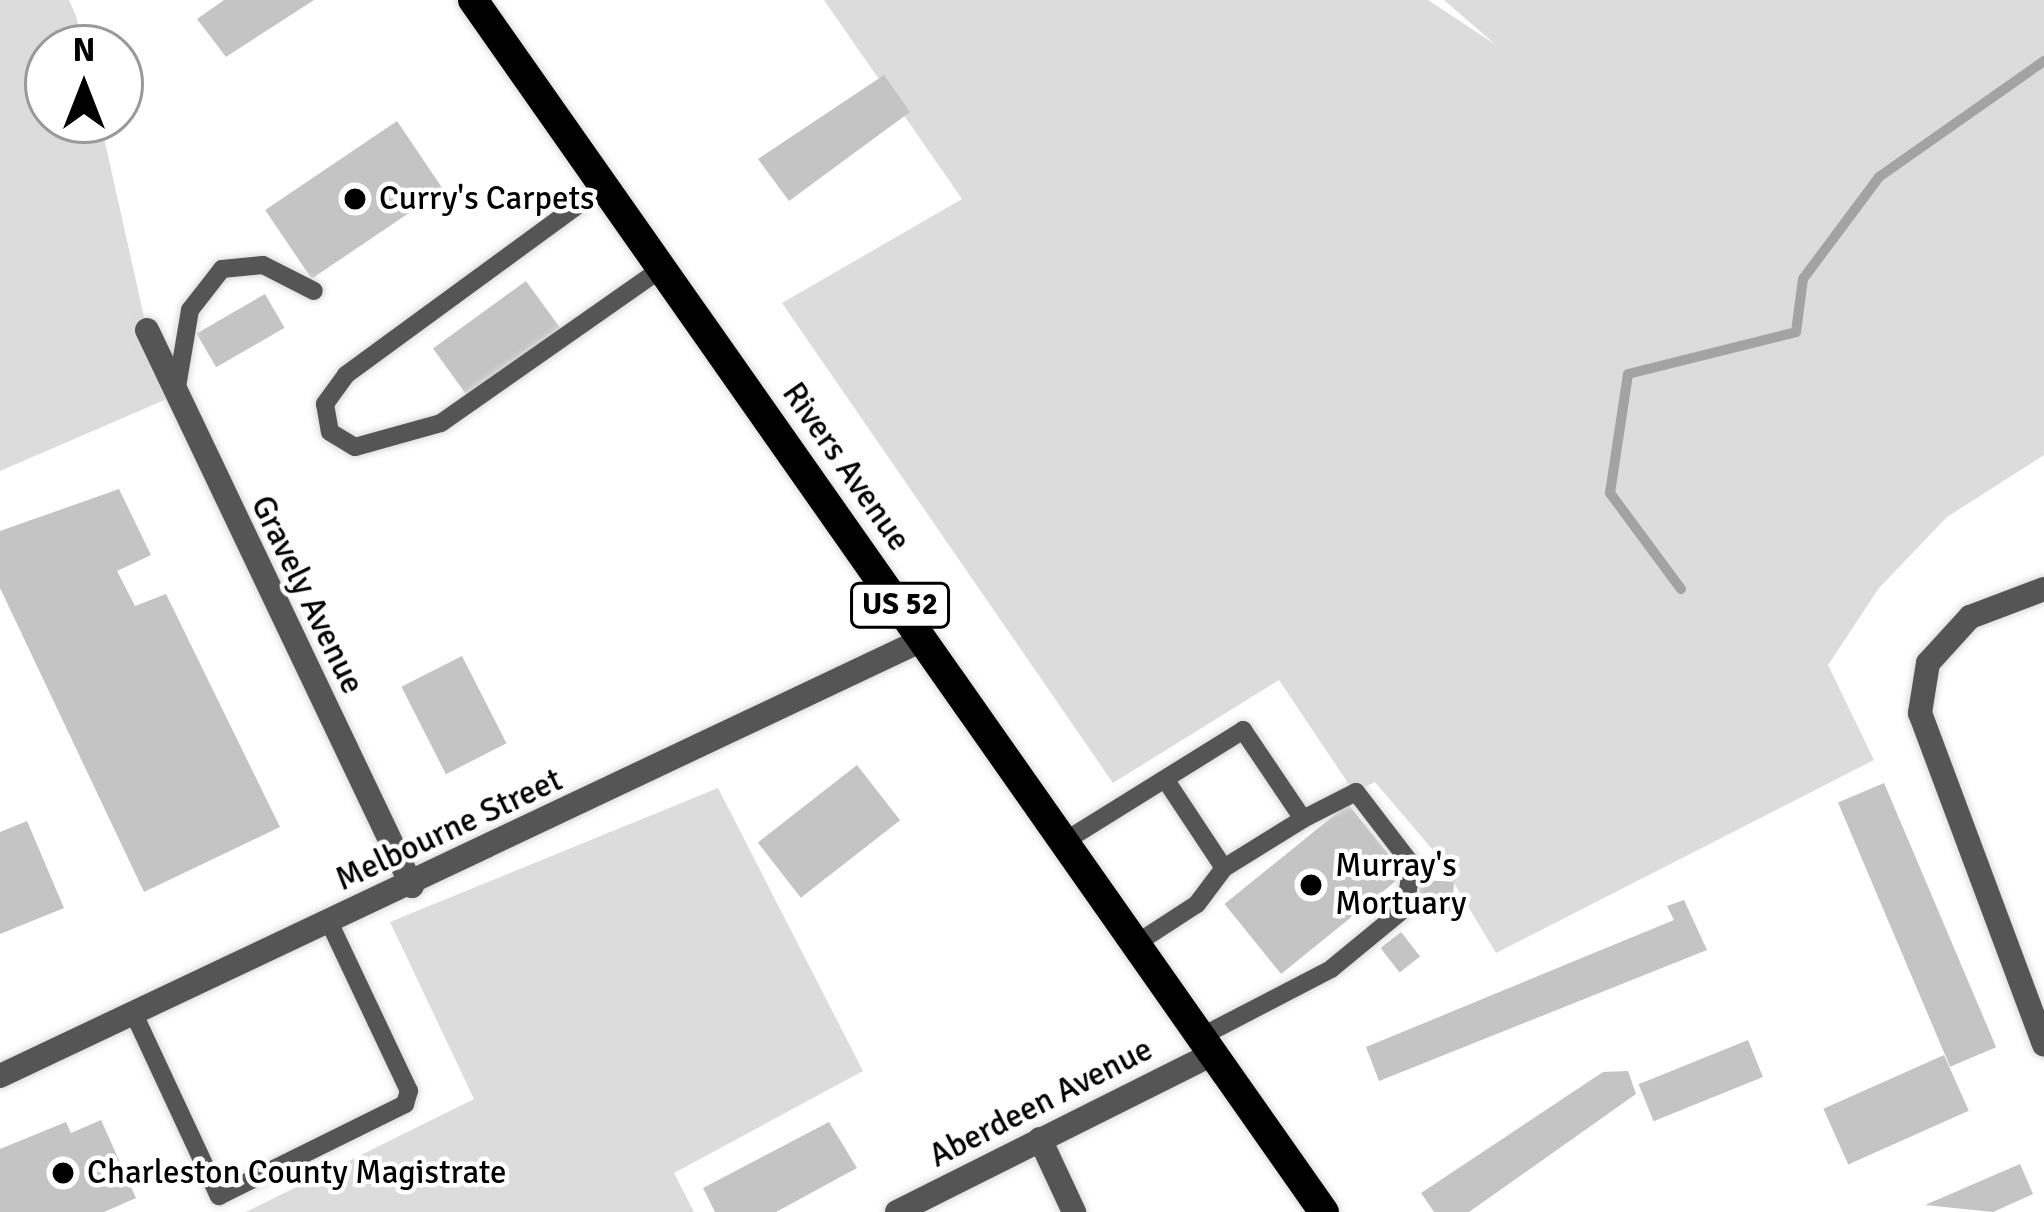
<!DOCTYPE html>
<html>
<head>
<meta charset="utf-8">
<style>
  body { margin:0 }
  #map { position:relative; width:2044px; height:1212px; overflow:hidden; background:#fff; font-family:Signika,sans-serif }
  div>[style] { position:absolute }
  .green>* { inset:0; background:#dcdcdc }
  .stream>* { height:10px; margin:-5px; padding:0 5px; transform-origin:5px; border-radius:5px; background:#a3a3a3 }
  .building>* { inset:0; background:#c4c4c4; transform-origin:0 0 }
  .roads { filter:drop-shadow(0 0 3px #dbdbdb) drop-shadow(0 0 3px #dbdbdb) }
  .lane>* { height:18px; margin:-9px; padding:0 9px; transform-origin:9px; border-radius:9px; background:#555 }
  .street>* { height:24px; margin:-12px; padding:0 12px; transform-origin:12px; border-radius:12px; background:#555 }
  .primary>* { height:30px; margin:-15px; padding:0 15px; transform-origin:15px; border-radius:15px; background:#000 }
  .dots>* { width:33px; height:33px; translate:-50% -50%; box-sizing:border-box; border:6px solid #fff; border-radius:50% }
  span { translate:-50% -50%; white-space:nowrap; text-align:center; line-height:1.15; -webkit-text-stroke:9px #fff; paint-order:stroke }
  .shield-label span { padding:3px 9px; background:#fff; border:3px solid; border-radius:9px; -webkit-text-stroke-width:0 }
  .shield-label { font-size:30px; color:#000; font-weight:700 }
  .poi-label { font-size:33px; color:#000 }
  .left { translate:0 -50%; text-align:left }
  .street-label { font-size:33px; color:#000 }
  .north { position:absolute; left:24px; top:24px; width:120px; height:120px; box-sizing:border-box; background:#fff; border:3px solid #999; border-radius:50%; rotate:0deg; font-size:33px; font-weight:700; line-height:48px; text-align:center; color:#000 }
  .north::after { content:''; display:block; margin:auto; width:42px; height:54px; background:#000; clip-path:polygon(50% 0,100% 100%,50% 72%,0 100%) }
</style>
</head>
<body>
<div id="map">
  <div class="green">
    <i style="clip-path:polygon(0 0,69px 0,76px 16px,84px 48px,48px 48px,48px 120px,100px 120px,147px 330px,176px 395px,0 471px)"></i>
    <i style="clip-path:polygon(824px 0,1428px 0,1496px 45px,1444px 0,2044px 0,2044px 455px,1947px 517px,1879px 588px,1828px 665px,1874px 760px,1496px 953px,1437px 855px,1375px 782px,1354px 792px,1279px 680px,1113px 783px,782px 303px,962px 199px)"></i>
    <i style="clip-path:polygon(718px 788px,863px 1071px,674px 1173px,694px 1212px,246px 1212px,474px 1099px,390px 922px)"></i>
  </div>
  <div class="stream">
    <i style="left:1681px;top:589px;width:119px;rotate:-126.5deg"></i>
    <i style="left:1610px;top:493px;width:120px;rotate:-81.4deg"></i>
    <i style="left:1628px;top:374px;width:173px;rotate:-14deg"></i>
    <i style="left:1796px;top:332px;width:53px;rotate:-82.5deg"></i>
    <i style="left:1803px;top:279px;width:127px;rotate:-53.3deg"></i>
    <i style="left:1879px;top:177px;width:202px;rotate:-35.1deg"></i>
  </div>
  <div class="building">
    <i style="clip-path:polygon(224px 0,314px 0,226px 57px,197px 19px)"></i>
    <i style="clip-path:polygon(884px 75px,910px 112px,789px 201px,758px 159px)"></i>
    <i style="left:397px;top:121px;width:83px;height:159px;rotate:56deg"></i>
    <i style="left:526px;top:281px;width:61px;height:115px;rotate:54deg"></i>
    <i style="left:265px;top:294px;width:39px;height:79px;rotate:60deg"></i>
    <i style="clip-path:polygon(119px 489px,151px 555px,117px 571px,135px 606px,166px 594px,280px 827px,144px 892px,0 588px,0 531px)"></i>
    <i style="left:462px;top:656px;width:98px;height:68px;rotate:63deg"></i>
    <i style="left:857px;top:765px;width:70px;height:126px;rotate:52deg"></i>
    <i style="left:1884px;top:783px;width:287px;height:50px;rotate:67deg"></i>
    <i style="left:1348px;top:804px;width:90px;height:159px;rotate:51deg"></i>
    <i style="clip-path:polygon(27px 821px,64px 908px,0 934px,0 832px)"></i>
    <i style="left:1420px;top:880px;width:34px;height:30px;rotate:3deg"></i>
    <i style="clip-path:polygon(1684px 900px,1707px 950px,1379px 1081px,1366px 1047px,1674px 920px,1667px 906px)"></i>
    <i style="left:1401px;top:932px;width:31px;height:26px;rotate:52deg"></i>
    <i style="left:1748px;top:1040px;width:40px;height:118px;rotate:68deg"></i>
    <i style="left:1944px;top:1055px;width:61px;height:132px;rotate:66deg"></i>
    <i style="clip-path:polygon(1628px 1071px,1636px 1094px,1469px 1212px,1434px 1212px,1421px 1193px,1603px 1072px)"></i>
    <i style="clip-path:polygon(101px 1120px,136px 1198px,104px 1212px,0 1212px,0 1149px,66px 1122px,71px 1133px)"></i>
    <i style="clip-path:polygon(829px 1122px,857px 1168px,776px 1212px,715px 1212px,703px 1188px)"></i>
    <i style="clip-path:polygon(2020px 1164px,2033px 1194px,1993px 1212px,1925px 1205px)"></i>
  </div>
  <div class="roads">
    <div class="lane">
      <i style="left:604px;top:186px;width:320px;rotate:143.8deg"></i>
      <i style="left:346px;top:375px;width:36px;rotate:126deg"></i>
      <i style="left:325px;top:404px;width:28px;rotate:80deg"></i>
      <i style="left:330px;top:432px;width:29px;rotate:31deg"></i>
      <i style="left:355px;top:447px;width:89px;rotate:-15.6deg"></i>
      <i style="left:441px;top:423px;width:270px;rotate:-35deg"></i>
      <i style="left:177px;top:387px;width:78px;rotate:-80.4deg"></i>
      <i style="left:190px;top:310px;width:52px;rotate:-52deg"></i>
      <i style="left:222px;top:269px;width:41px;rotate:-5.6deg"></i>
      <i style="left:263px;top:265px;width:57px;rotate:27deg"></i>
      <i style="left:1167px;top:782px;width:103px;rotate:56.5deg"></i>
      <i style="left:1065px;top:841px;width:210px;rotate:-31.9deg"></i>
      <i style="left:1243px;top:730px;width:107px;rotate:56deg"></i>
      <i style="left:1303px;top:819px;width:93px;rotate:148.2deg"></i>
      <i style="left:1224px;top:868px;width:45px;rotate:126.9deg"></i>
      <i style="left:1197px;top:904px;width:72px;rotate:147deg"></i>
      <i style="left:134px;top:1014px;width:201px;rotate:65deg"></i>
      <i style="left:219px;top:1196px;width:208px;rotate:-26.3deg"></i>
      <i style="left:405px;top:1104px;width:14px;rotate:-73deg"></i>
      <i style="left:409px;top:1091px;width:185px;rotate:-115.3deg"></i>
      <i style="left:1202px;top:1036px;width:145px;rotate:-27.4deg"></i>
      <i style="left:1331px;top:969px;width:96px;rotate:-39.5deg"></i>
      <i style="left:1405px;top:908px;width:44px;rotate:-80.8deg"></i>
      <i style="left:1412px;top:865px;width:92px;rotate:-127.5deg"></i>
      <i style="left:1356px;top:792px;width:59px;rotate:153deg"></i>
    </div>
    <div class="street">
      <i style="left:147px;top:330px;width:616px;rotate:64.52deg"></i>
      <i style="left:2044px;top:589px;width:79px;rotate:159.3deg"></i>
      <i style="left:1970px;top:617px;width:62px;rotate:132.4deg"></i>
      <i style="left:1928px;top:663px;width:51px;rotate:99.1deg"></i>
      <i style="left:1920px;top:713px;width:354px;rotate:69.5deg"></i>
      <i style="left:0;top:1076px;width:1022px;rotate:-25.31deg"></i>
      <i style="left:1040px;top:1139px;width:81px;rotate:65deg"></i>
      <i style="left:897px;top:1212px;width:355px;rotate:-26.6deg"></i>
    </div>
    <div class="primary">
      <i style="left:473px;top:0;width:1481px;rotate:54.93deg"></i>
    </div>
  </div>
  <div class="dots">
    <i style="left:355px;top:199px;background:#000"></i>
    <i style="left:1311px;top:885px;background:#000"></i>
    <i style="left:63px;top:1173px;background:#000"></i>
  </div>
  <div class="shield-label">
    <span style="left:900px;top:605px">US 52</span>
  </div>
  <div class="poi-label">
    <span class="left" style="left:379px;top:199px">Curry's Carpets</span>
    <span class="left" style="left:1335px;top:885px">Murray's<br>Mortuary</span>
    <span class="left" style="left:87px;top:1173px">Charleston County Magistrate</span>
  </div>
  <div class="street-label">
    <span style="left:846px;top:467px;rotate:55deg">Rivers Avenue</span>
    <span style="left:307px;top:595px;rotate:64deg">Gravely Avenue</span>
    <span style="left:449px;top:830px;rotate:-25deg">Melbourne Street</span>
    <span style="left:1041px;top:1103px;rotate:-27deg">Aberdeen Avenue</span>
  </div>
  <div class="north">N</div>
</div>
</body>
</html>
